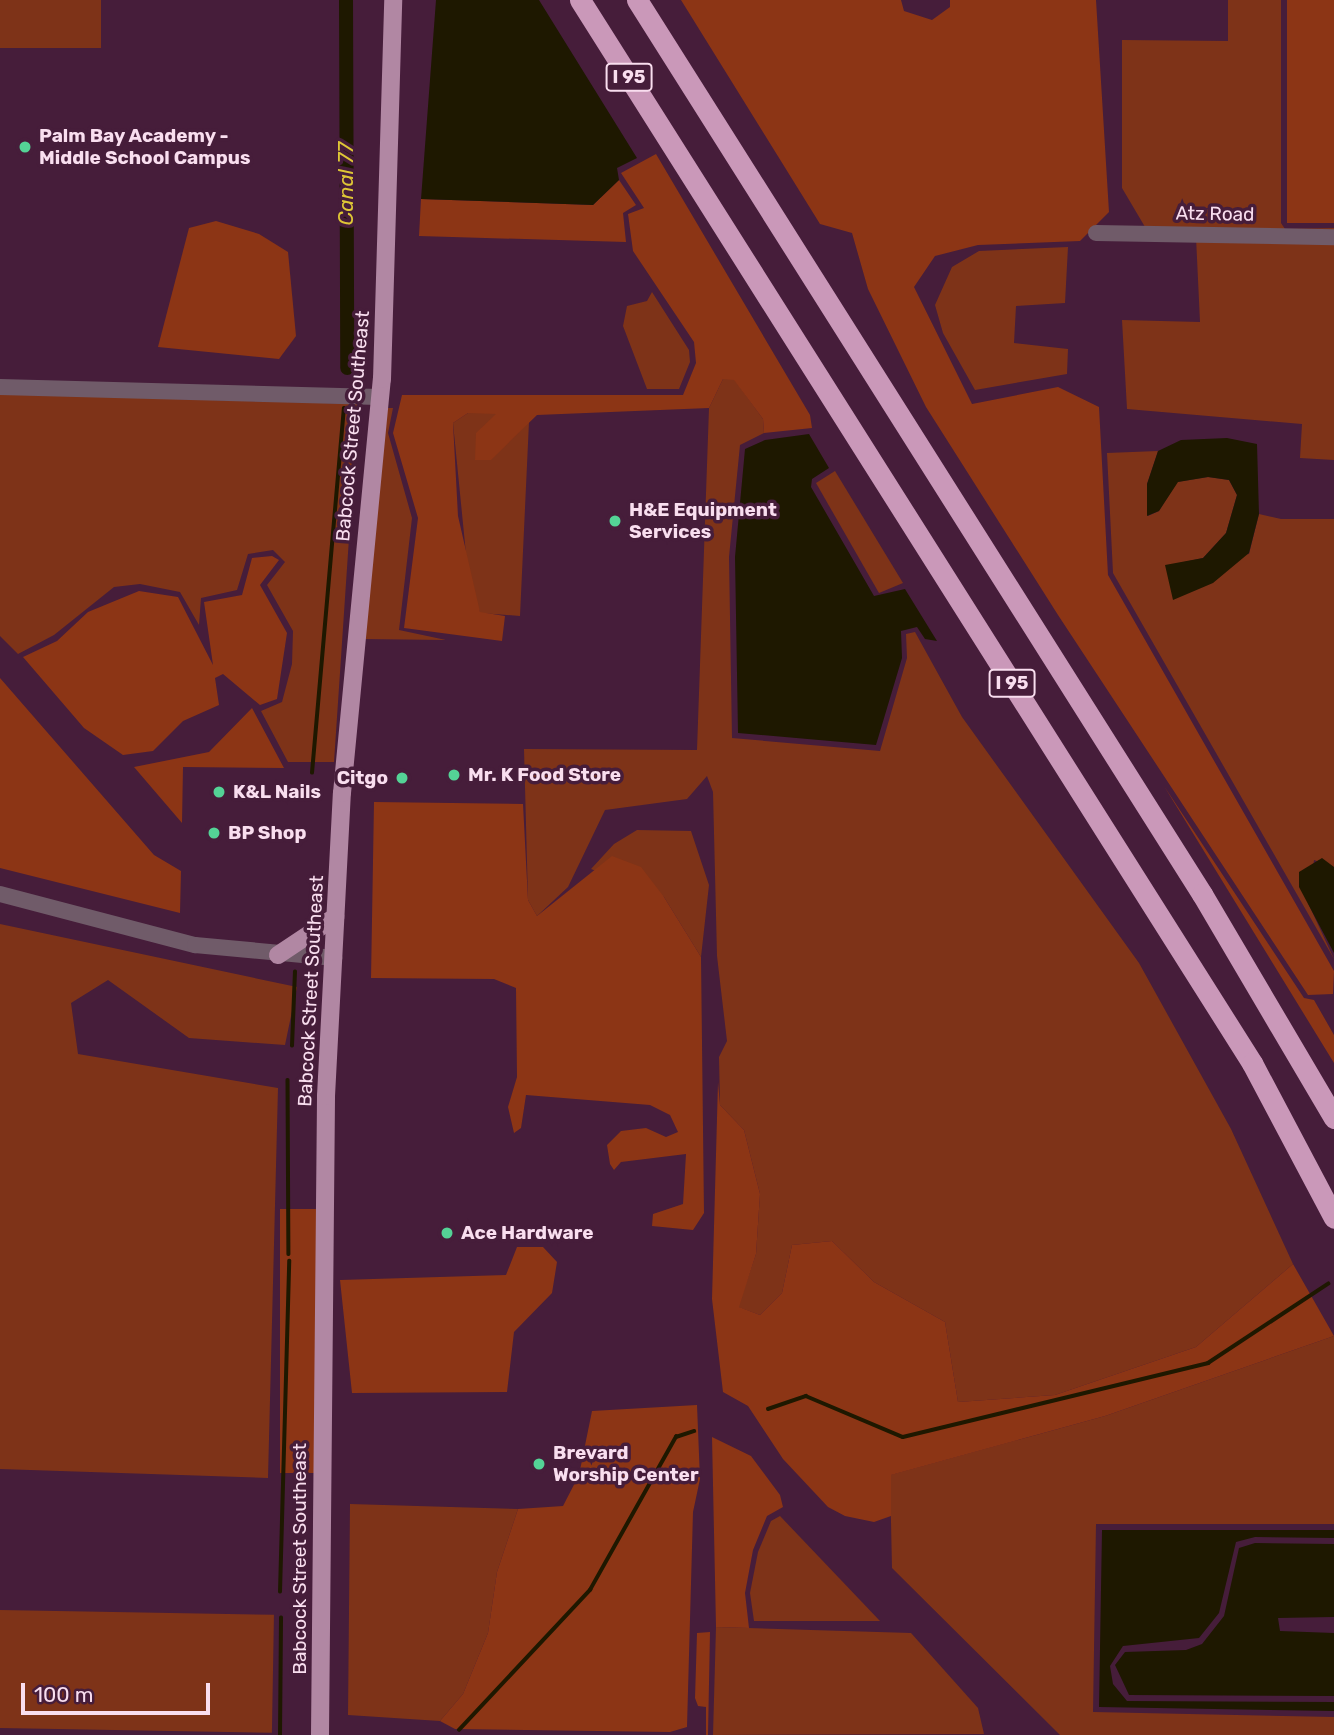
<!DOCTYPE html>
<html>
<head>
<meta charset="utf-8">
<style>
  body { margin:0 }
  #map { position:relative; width:1334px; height:1735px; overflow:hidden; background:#461d3a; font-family:Rubik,sans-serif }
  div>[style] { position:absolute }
  .green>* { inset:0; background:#7e3318; transform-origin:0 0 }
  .forest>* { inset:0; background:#8c3515; transform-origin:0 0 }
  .water>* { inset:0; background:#1e1800 }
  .stream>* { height:3.5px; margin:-1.75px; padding:0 1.75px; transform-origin:1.75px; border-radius:1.75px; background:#1e1800 }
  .canal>* { height:14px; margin:-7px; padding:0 7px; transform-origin:7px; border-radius:7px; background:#1e1800 }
  .minor>* { height:16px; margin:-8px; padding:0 8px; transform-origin:8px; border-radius:8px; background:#705b69 }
  .major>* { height:18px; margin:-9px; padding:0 9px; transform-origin:9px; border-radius:9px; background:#b187a3 }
  .highway>* { height:21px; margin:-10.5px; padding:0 10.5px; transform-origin:10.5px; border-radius:10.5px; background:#ca98b9 }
  .dots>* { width:19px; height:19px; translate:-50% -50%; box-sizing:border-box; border:4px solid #461d3a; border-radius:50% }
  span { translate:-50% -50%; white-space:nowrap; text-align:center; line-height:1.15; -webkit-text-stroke:7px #461d3a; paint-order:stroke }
  .shield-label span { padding:2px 5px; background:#461d3a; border:2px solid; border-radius:5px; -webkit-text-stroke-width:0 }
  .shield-label { font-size:18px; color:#f9deef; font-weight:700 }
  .poi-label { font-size:19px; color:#f9deef; font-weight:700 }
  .left { translate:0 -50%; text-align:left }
  .right { translate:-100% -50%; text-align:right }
  .street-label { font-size:19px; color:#f9deef }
  .water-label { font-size:21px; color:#dfc736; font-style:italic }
  .scale { position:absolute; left:21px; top:1683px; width:189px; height:32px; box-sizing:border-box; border:4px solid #f9deef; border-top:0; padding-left:9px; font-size:21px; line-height:24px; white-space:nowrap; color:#f9deef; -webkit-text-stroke:5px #461d3a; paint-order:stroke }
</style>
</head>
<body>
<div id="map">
  <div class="green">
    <i style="left:0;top:0;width:101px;height:48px"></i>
    <i style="clip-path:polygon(1228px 0,1281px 0,1281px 223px,1285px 229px,1334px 228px,1334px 460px,1300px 458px,1302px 424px,1127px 409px,1122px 320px,1200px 322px,1196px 237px,1148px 232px,1122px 188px,1122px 40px,1228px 41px)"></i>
    <i style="clip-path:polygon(1068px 247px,1065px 303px,1016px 306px,1014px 343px,1068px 349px,1067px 374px,975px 390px,943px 333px,935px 305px,952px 267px,979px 251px)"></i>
    <i style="clip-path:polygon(652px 292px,689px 350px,690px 362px,679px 389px,647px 389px,623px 326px,627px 306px,647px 301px)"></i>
    <i style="clip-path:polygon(723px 379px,734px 379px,763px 419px,764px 433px,740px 445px,729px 557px,732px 738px,880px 751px,907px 658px,906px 634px,915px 632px,962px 717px,1139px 963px,1231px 1129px,1293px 1264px,1196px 1347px,1055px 1395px,958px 1402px,945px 1322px,874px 1282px,832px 1241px,792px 1245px,782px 1293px,760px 1315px,738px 1307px,756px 1254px,760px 1194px,744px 1130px,720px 1105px,719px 1057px,727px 1041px,717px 956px,713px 792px,707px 776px,687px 799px,605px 810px,568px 887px,537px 916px,528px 900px,524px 749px,697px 750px,709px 408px)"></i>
    <i style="clip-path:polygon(0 394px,358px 404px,334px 762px,288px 762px,261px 711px,282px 702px,292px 664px,293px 631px,267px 585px,285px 562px,273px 550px,248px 554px,237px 590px,201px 598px,199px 625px,180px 592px,140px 584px,114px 587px,54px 635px,18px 654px,0 636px)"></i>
    <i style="clip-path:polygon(385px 408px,393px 408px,388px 433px,412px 518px,399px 630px,446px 640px,362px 639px)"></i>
    <i style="clip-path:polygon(468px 413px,497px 413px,490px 460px,529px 422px,520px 616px,480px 613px,468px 574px,453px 423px)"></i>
    <i style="clip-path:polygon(1158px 451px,1147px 484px,1148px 516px,1159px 511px,1177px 482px,1208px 477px,1229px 480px,1237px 495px,1226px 533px,1203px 558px,1165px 566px,1249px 554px,1259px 514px,1281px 519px,1334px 519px,1334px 867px,1314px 860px,1308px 903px,1334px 959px,1113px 573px,1107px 453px)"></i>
    <i style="clip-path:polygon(835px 471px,903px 583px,879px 593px,816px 483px)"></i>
    <i style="clip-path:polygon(637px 830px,691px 831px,709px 885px,701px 957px,664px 897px,591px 869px,614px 844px)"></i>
    <i style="clip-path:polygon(0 924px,297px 987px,285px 1045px,189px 1038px,108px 980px,71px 1003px,78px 1054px,278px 1088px,268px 1478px,0 1469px)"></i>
    <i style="clip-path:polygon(1334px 1336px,1334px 1524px,1096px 1524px,1093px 1712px,1334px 1717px,1334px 1735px,1060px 1735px,892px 1568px,890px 1475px,1105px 1416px)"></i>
    <i style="clip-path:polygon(350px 1504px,518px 1509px,497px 1572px,488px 1633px,463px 1694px,440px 1721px,348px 1715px)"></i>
    <i style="clip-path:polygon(780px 1516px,880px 1621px,754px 1621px,750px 1593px,758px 1552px,771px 1521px)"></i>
    <i style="left:0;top:1610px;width:274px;height:118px;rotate:1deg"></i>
    <i style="clip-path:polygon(716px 1627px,911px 1633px,978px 1708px,984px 1734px,713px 1735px)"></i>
  </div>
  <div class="forest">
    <i style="clip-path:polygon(681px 0,901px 0,904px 11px,932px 20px,950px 7px,950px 0,1096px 0,1109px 212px,1080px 241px,978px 245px,935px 256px,914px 287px,972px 404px,1058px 387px,1099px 407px,1108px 575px,1334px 971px,1333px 994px,1308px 995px,1058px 615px,926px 407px,868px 289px,852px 233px,820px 224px)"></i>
    <i style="left:1287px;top:0;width:47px;height:223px"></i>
    <i style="clip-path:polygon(656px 154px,810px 415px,812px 428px,764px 433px,763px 419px,734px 380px,723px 379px,709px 408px,537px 415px,491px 460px,475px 460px,476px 433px,496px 414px,468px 413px,453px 423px,458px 516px,480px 612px,505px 616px,502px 641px,404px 628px,418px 518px,393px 433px,402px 395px,683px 395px,696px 363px,694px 342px,633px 251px,628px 214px,644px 208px,621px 173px)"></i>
    <i style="clip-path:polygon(619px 180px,636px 205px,623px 213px,626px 242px,419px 236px,421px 199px,593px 205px)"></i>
    <i style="clip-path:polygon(216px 221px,259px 234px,288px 252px,296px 336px,279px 359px,158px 347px,189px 228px)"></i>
    <i style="clip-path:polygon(272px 556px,279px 560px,260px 585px,287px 633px,277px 699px,260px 705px,223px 674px,215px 678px,219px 705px,183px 721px,153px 751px,123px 755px,84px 728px,23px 657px,57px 641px,88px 612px,139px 591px,178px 597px,213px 665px,204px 602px,242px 595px,252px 558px)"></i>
    <i style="clip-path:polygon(0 678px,154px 855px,181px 871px,180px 913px,0 868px)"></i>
    <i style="clip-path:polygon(252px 708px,284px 768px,183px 767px,182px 823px,134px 767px,209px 752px)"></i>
    <i style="clip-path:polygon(1164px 786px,1304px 998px,1314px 1000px,1334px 1035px,1334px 1063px)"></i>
    <i style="clip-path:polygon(374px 802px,523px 804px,528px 900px,537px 916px,612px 856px,641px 867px,664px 897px,701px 957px,704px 1213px,693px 1230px,652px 1226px,653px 1214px,683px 1204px,686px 1154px,621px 1162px,614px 1170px,610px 1164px,607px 1145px,621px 1131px,646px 1128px,666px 1137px,678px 1132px,670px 1115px,650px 1105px,526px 1095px,521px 1128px,514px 1133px,508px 1107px,517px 1077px,516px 988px,494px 979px,371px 978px)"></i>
    <i style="clip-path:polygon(718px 1082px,720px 1105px,744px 1130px,760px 1194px,756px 1254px,739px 1307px,760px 1315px,782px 1293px,792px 1245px,832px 1241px,874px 1282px,945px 1322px,958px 1402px,1055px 1395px,1196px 1347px,1293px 1264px,1334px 1336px,1105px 1416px,891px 1475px,891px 1516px,874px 1522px,845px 1516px,828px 1507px,783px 1459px,748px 1406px,723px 1392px,712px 1299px)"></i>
    <i style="left:280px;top:1209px;width:38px;height:264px"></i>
    <i style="clip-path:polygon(517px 1247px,543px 1247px,557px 1262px,552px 1293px,514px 1332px,507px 1392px,352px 1393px,340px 1280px,506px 1275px)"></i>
    <i style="clip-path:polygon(697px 1405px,700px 1479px,693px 1512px,687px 1727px,670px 1732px,455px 1729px,440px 1721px,463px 1694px,488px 1633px,497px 1572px,518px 1509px,563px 1506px,579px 1475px,592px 1411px)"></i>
    <i style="clip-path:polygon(712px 1437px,751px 1456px,780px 1495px,783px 1507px,767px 1516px,753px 1550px,745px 1593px,749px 1628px,716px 1627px)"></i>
    <i style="clip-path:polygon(710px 1632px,708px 1735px,706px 1735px,706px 1707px,698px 1706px,695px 1698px,697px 1633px)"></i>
  </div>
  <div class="water">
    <i style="clip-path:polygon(436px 0,539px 0,637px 158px,617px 168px,619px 180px,593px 205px,421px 199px)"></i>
    <i style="clip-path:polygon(809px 434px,829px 468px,812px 479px,811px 487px,874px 596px,905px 589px,937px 641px,925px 639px,917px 627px,901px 631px,902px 658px,876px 745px,738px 733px,735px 557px,745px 449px,765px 440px)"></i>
    <i style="clip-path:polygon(1227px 438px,1257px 444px,1259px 514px,1249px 553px,1213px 583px,1173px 600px,1165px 565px,1203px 558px,1226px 533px,1237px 495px,1229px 480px,1208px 477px,1178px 482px,1159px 511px,1147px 516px,1147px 484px,1158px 451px,1181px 440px)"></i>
    <i style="clip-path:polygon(1322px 858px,1334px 867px,1334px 953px,1299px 887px,1299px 872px)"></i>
    <i style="clip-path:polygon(1102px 1530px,1334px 1530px,1334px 1538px,1255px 1537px,1236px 1542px,1219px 1613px,1199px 1638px,1123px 1646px,1110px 1666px,1113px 1684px,1127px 1701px,1334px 1702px,1334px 1711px,1099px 1707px)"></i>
    <i style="clip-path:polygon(1255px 1543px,1334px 1544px,1334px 1617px,1278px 1618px,1280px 1631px,1334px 1633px,1334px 1696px,1129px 1695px,1115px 1665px,1125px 1652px,1186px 1650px,1202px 1644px,1224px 1616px,1239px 1548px)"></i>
  </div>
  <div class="stream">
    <i style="left:312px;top:773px;width:366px;rotate:-85deg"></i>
    <i style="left:292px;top:1046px;width:74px;rotate:-87.7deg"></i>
    <i style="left:288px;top:1080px;width:174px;rotate:89.7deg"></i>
    <i style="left:768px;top:1409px;width:40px;rotate:-18.9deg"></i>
    <i style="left:806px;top:1396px;width:105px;rotate:22.9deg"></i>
    <i style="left:903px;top:1437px;width:314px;rotate:-13.6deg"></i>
    <i style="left:1208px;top:1363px;width:144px;rotate:-33.4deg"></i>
    <i style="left:280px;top:1592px;width:331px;rotate:-88.4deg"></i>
    <i style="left:459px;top:1730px;width:192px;rotate:-46.9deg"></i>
    <i style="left:590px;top:1590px;width:176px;rotate:-60.7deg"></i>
    <i style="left:676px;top:1437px;width:19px;rotate:-18deg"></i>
    <i style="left:280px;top:1735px;width:117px;rotate:-89.5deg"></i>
  </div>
  <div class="canal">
    <i style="left:346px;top:0;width:368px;rotate:89.8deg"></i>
  </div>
  <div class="minor">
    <i style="left:1096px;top:233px;width:238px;rotate:1deg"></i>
    <i style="left:0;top:387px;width:379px;rotate:1.5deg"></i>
    <i style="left:0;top:894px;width:202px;rotate:14.7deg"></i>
    <i style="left:195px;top:945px;width:140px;rotate:5.3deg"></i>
  </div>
  <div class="major">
    <i style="left:278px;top:955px;width:69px;rotate:-33.7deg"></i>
    <i style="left:320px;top:1735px;width:639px;rotate:-89.46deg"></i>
    <i style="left:326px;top:1096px;width:303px;rotate:-87deg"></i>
    <i style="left:342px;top:793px;width:416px;rotate:-84.5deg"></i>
    <i style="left:382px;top:379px;width:379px;rotate:-88.3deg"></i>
  </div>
  <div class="highway">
    <i style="left:580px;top:0;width:1258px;rotate:57.7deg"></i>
    <i style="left:1252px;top:1063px;width:175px;rotate:62.1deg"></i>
    <i style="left:637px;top:0;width:1058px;rotate:57.71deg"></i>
    <i style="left:1202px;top:894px;width:260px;rotate:59.5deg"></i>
  </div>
  <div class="dots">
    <i style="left:25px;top:147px;background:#54d396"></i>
    <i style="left:615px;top:521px;background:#54d396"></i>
    <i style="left:454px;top:775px;background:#54d396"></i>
    <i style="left:402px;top:778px;background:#54d396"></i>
    <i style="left:219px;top:792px;background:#54d396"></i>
    <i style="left:214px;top:833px;background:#54d396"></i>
    <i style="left:447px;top:1233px;background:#54d396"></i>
    <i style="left:539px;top:1464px;background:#54d396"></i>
  </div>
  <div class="shield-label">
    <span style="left:629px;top:77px">I 95</span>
    <span style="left:1012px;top:683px">I 95</span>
  </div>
  <div class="poi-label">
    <span class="left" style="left:39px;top:147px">Palm Bay Academy -<br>Middle School Campus</span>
    <span class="left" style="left:629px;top:521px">H&amp;E Equipment<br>Services</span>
    <span class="left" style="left:468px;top:775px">Mr. K Food Store</span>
    <span class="right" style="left:388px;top:778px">Citgo</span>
    <span class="left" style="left:233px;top:792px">K&amp;L Nails</span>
    <span class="left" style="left:228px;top:833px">BP Shop</span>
    <span class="left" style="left:461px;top:1233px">Ace Hardware</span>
    <span class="left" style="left:553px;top:1464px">Brevard<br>Worship Center</span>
  </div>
  <div class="street-label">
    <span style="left:1215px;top:214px;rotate:1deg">Atz Road</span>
    <span style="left:353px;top:426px;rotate:-85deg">Babcock Street Southeast</span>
    <span style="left:311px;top:991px;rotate:-87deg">Babcock Street Southeast</span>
    <span style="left:300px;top:1559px;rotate:-90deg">Babcock Street Southeast</span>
  </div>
  <div class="water-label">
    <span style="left:346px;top:184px;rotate:-90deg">Canal 77</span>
  </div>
  <div class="scale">100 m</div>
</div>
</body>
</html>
